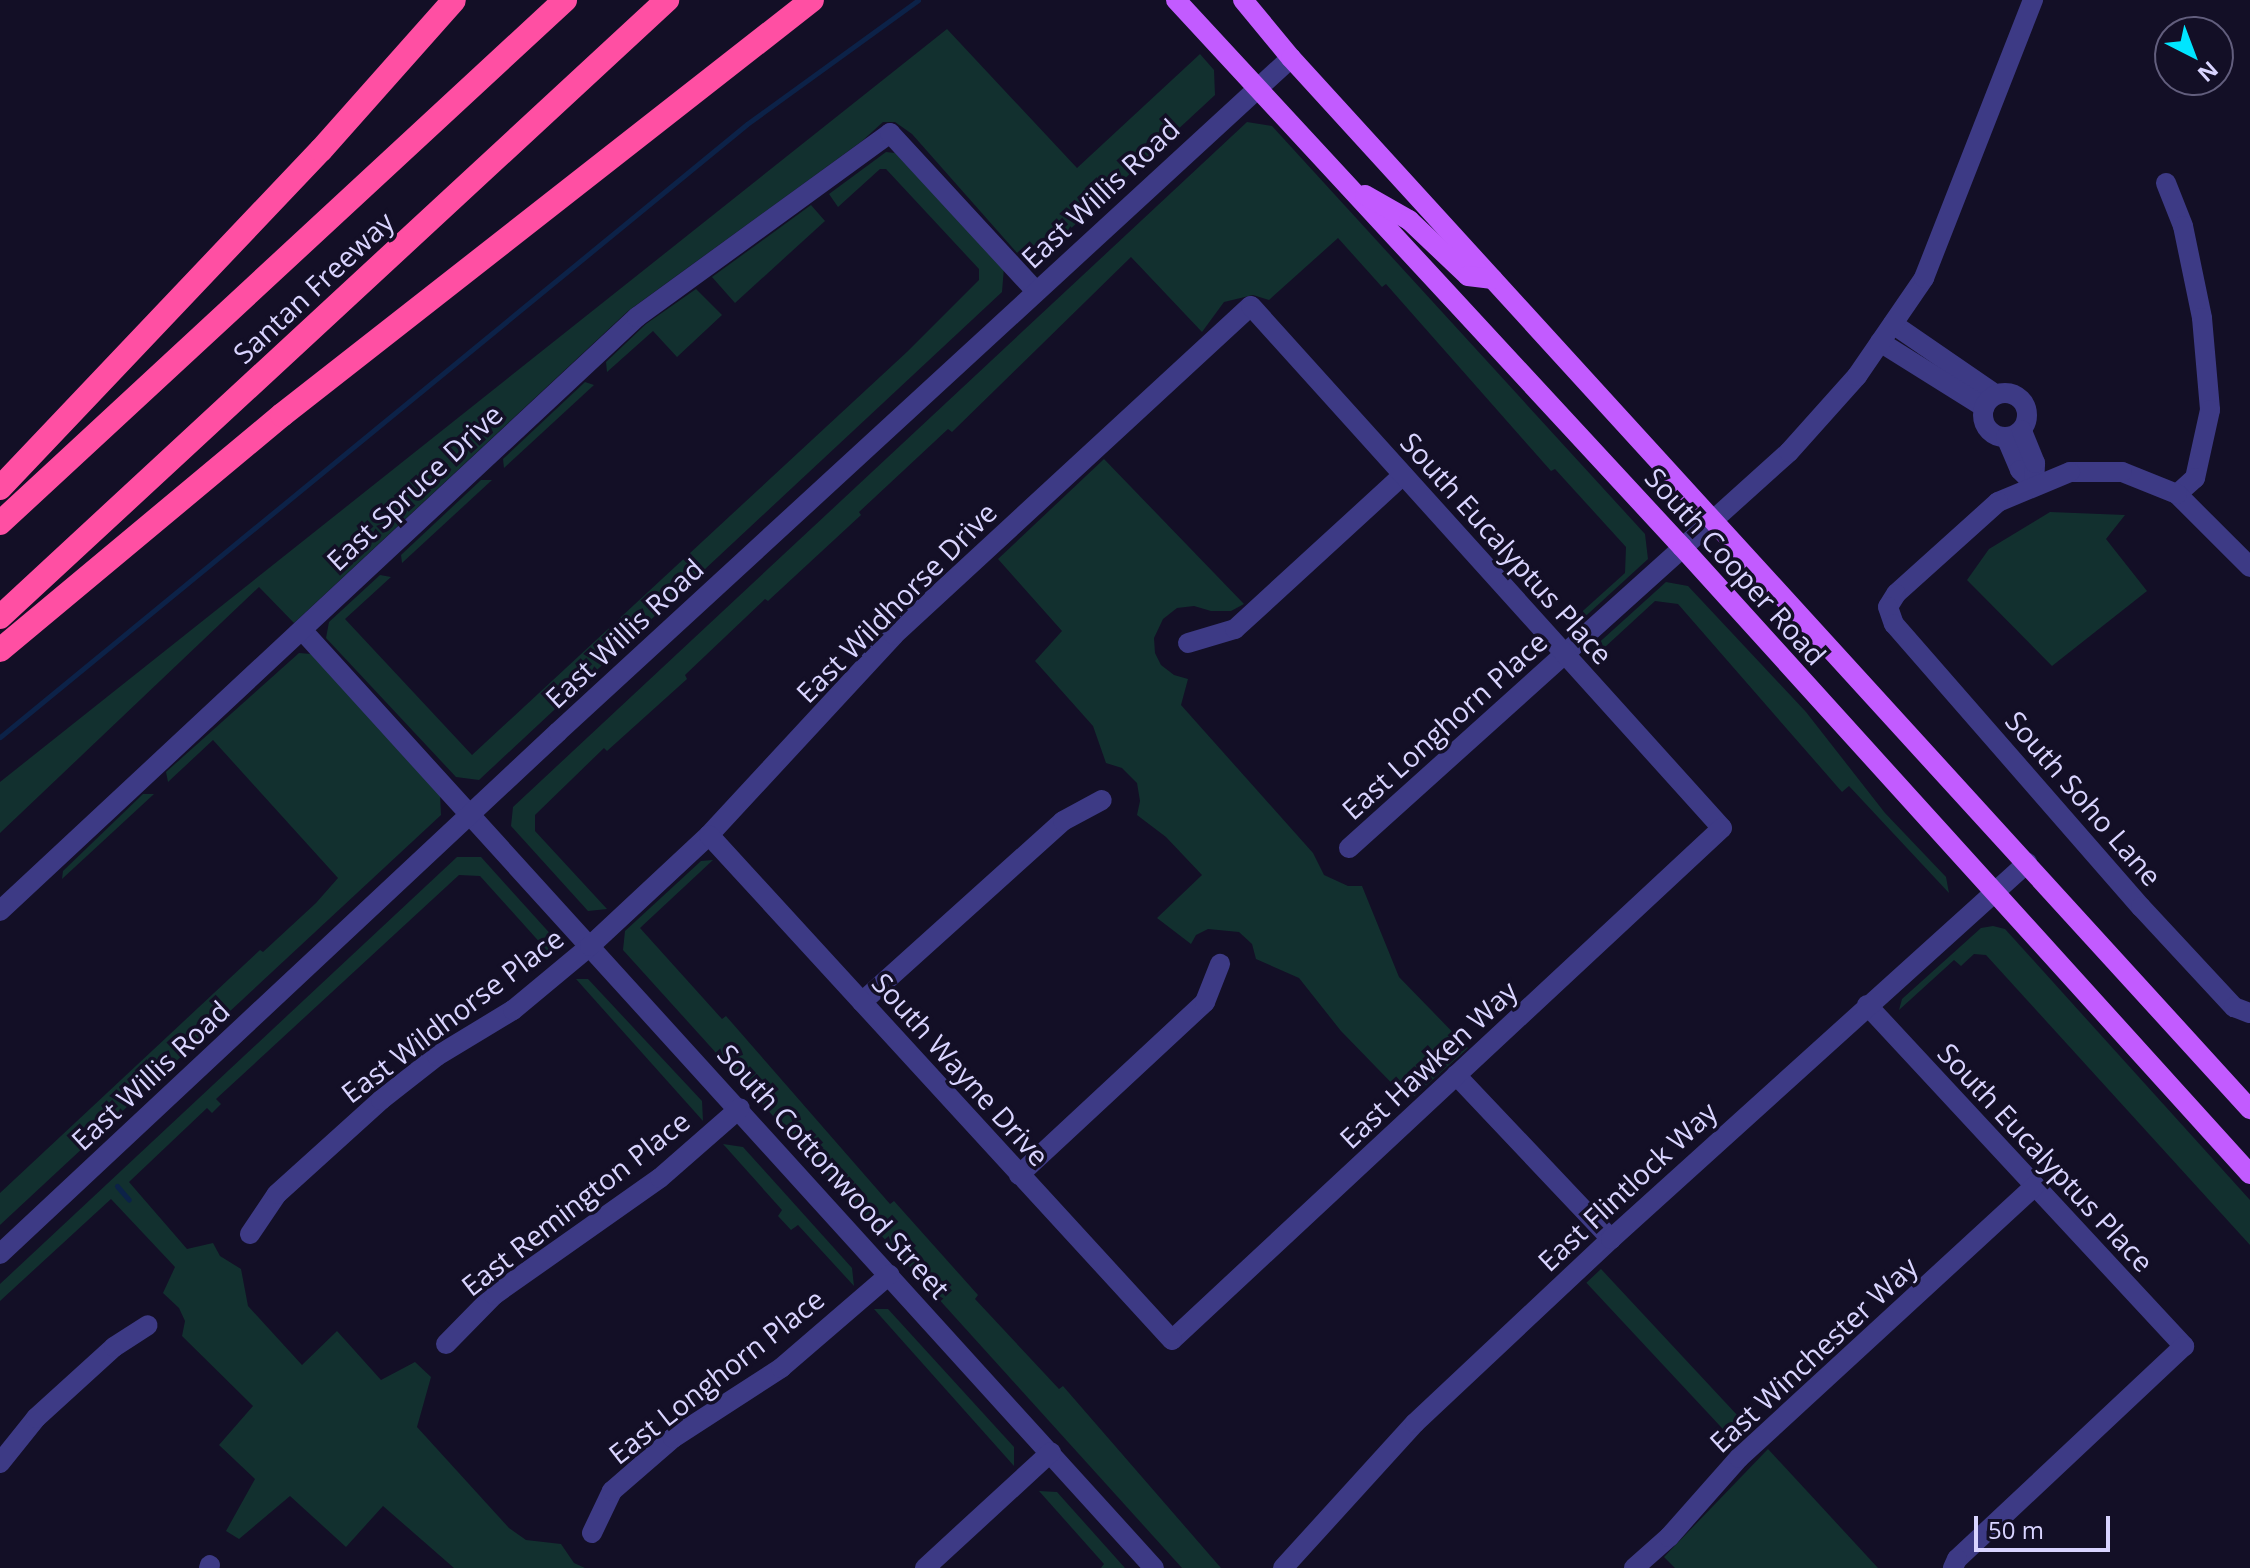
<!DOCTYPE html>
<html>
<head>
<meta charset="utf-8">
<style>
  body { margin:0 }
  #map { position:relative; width:2250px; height:1568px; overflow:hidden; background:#130f26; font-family:"Open Sans",sans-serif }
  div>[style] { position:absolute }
  .green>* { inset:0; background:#12302f; transform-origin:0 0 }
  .stream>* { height:5px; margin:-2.5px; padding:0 2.5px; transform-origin:2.5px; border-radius:2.5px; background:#0c2248 }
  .minor>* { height:20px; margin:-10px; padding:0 10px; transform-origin:10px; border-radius:10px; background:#3d3a85 }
  .minor>.ring { margin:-10px; padding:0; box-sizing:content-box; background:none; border:20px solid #3d3a85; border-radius:50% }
  .major>* { height:20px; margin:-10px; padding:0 10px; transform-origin:10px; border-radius:10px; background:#c25bff }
  .highway>* { height:24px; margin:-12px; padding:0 12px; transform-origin:12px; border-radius:12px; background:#ff4fa3 }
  span { translate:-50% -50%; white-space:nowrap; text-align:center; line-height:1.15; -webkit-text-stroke:7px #130f26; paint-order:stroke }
  .street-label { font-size:28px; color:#d9d4ff }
  .north { position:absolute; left:2154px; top:16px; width:80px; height:80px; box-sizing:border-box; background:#130f26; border:2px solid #625e7d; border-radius:50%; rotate:138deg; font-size:22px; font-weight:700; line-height:32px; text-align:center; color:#d9d4ff }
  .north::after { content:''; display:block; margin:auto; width:28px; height:36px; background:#00e5ff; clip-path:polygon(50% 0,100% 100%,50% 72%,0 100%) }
  .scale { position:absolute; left:1974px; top:1516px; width:136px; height:36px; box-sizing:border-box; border:4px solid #d9d4ff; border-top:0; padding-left:10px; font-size:24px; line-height:28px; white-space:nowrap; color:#d9d4ff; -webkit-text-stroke:6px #130f26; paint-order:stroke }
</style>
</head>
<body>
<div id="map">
  <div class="green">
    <i style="clip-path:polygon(947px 29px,1077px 168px,1200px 54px,1214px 70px,1215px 95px,1039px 258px,1018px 254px,912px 134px,895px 122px,883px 122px,862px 141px,628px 311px,294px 623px,259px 587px,0 833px,0 782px)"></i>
    <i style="clip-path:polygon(1247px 122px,1272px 126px,1645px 534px,1648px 559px,1577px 624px,1565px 627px,1625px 573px,1626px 547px,1555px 469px,1551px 471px,1386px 284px,1382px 287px,1338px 238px,1269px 300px,1253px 295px,1224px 302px,1202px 332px,1131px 257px,952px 432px,948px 429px,859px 512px,861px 515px,768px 601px,765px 599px,685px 675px,687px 679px,607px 751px,604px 748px,535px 815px,535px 831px,607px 909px,588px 911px,511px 826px,513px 807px)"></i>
    <i style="clip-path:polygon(886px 152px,895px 153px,1004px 267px,1002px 292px,479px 780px,456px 777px,326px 638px,329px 622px,380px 575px,391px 577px,345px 619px,472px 755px,908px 351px,979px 280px,979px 269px,886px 169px,880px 169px,838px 207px,829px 194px)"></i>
    <i style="clip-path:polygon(811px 205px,825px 221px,735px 303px,712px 277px)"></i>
    <i style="clip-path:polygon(696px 289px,722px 315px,677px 357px,653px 331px,607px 372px,606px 362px,646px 324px)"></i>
    <i style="clip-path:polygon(585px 382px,594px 385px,504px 468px,503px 459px)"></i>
    <i style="clip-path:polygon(1104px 459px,1244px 604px,1231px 611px,1211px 611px,1194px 606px,1177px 608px,1163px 619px,1154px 638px,1155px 653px,1161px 665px,1174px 675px,1188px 679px,1181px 705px,1313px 853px,1324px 875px,1348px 886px,1362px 886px,1399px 977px,1468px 1048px,1409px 1101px,1341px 1031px,1299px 978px,1256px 959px,1252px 944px,1239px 932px,1208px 929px,1196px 935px,1191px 944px,1157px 918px,1202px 875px,1166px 837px,1137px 815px,1140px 801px,1137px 783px,1122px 768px,1106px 763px,1093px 726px,1035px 661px,1062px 631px,998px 559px)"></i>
    <i style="clip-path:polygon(481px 480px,492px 480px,402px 563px,401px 555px)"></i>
    <i style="clip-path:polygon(2050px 512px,2125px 515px,2106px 539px,2147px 591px,2052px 666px,1967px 580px,1989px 549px)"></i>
    <i style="clip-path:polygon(1666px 582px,1688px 586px,1806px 712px,1885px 813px,1946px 877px,1949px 893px,1849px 786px,1842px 792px,1678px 604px,1655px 601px,1592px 659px,1593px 648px)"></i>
    <i style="clip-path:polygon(299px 653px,311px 654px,440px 794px,441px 815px,0 1225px,0 1193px,260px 950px,263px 952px,316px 903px,338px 878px,213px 740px,168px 782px,166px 772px)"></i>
    <i style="clip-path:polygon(143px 794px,154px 794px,62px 879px,63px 871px)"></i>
    <i style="clip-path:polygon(457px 857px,481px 857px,555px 939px,552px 956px,480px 876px,459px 875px,216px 1099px,221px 1104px,212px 1113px,207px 1108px,129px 1182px,187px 1249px,213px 1243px,220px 1256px,241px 1269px,248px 1306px,302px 1365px,337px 1331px,381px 1380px,415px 1362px,431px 1377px,417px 1427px,509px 1528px,526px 1540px,561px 1544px,574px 1563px,585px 1568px,454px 1568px,383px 1506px,346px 1547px,290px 1496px,239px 1539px,226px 1531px,255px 1479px,219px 1445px,253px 1406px,182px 1336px,185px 1321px,179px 1308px,163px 1293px,175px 1267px,111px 1199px,0 1301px,0 1284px)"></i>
    <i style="clip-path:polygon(713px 860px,640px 928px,722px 1019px,726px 1016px,890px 1204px,894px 1201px,978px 1295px,975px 1299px,1059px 1389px,1063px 1386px,1221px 1568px,1182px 1568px,623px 950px,625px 931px,701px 861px)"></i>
    <i style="clip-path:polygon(1993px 926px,2005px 929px,2250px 1200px,2250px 1245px,1986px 955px,1974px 954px,1961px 966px,1954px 960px,1899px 1010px,1902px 999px,1981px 928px)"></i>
    <i style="clip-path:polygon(576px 979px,588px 979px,702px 1101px,703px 1121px)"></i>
    <i style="clip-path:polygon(723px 1144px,743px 1147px,852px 1268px,854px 1286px,798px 1225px,791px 1230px,778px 1216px,782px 1210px)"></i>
    <i style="left:1601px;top:1269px;width:220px;height:20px;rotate:47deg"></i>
    <i style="clip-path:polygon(874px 1309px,888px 1309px,1014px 1447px,1014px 1466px)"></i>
    <i style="clip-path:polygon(1768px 1449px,1818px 1503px,1878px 1568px,1675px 1568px,1664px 1557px)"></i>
    <i style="clip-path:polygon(1039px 1491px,1057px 1492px,1125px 1568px,1101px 1568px,1104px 1564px)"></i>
  </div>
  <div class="stream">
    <i style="left:0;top:737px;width:966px;rotate:-39.37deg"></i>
    <i style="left:747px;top:124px;width:211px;rotate:-35.9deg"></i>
    <i style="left:117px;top:1186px;width:18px;rotate:49deg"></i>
  </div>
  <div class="minor">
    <i style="left:2166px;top:183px;width:46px;rotate:68.4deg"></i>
    <i style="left:2183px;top:226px;width:94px;rotate:78.3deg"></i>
    <i style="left:2202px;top:318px;width:92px;rotate:85deg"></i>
    <i style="left:2210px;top:410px;width:70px;rotate:102.4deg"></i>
    <i style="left:2195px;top:478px;width:24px;rotate:138deg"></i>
    <i style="left:1893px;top:324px;width:124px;rotate:34.5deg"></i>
    <i style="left:1880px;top:342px;width:123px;rotate:32deg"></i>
    <i class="ring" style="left:1983px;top:393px;width:24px;height:24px"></i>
    <i style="left:2006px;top:437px;width:36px;rotate:67deg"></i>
    <i style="left:2020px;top:470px;width:20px;rotate:45deg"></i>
    <i style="left:2034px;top:484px;width:21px;rotate:-87deg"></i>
    <i style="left:2035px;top:463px;width:35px;rotate:-112deg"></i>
    <i style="left:2250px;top:567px;width:103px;rotate:-135deg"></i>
    <i style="left:2177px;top:494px;width:59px;rotate:-158.2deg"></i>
    <i style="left:2122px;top:472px;width:52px;rotate:180deg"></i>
    <i style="left:2070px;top:472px;width:78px;rotate:157.4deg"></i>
    <i style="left:1998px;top:502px;width:137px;rotate:138deg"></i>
    <i style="left:1896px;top:594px;width:15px;rotate:122deg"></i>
    <i style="left:1888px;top:607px;width:18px;rotate:71deg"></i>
    <i style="left:1894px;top:624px;width:376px;rotate:48.9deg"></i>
    <i style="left:2141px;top:907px;width:137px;rotate:47.1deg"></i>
    <i style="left:2234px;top:1007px;width:17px;rotate:21deg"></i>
    <i style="left:302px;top:630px;width:1267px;rotate:47.75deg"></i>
    <i style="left:1188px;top:643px;width:49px;rotate:-16.6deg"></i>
    <i style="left:1235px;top:629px;width:228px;rotate:-42.5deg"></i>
    <i style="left:1349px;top:848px;width:592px;rotate:-41.99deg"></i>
    <i style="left:1789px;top:452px;width:102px;rotate:-48.2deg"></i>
    <i style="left:1857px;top:376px;width:119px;rotate:-55.6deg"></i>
    <i style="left:1924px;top:278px;width:299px;rotate:-68.6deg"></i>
    <i style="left:0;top:911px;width:871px;rotate:-43deg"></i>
    <i style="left:637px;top:317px;width:313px;rotate:-36deg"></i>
    <i style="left:890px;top:133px;width:215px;rotate:47.3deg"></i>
    <i style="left:862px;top:1002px;width:270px;rotate:-42deg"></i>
    <i style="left:1063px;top:821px;width:44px;rotate:-28.3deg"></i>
    <i style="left:1867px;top:1005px;width:466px;rotate:47.1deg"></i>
    <i style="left:2184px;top:1346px;width:311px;rotate:136.8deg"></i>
    <i style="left:1957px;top:1559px;width:10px;rotate:114deg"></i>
    <i style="left:1456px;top:1075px;width:226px;rotate:46.6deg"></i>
    <i style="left:1019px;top:1175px;width:254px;rotate:-42.9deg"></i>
    <i style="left:1205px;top:1002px;width:41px;rotate:-68.5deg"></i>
    <i style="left:250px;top:1234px;width:48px;rotate:-56deg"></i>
    <i style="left:277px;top:1194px;width:140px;rotate:-42.1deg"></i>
    <i style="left:381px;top:1100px;width:71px;rotate:-38.2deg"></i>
    <i style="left:437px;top:1056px;width:89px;rotate:-31.2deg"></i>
    <i style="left:513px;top:1010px;width:100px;rotate:-39.7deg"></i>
    <i style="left:590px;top:946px;width:163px;rotate:-43deg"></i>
    <i style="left:709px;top:835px;width:272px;rotate:-47.2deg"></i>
    <i style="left:894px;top:635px;width:485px;rotate:-42.7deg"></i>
    <i style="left:1251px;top:306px;width:703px;rotate:47.94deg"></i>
    <i style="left:1722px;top:828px;width:751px;rotate:137.05deg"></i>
    <i style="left:1172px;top:1340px;width:685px;rotate:-132.52deg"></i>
    <i style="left:0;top:1254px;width:764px;rotate:-43.09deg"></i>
    <i style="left:558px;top:732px;width:996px;rotate:-42.6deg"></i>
    <i style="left:446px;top:1344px;width:69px;rotate:-45.6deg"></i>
    <i style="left:494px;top:1295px;width:203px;rotate:-35.2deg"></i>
    <i style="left:660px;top:1178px;width:106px;rotate:-41.2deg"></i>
    <i style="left:0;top:1463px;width:58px;rotate:-51.3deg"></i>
    <i style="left:36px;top:1418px;width:105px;rotate:-42.3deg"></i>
    <i style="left:114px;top:1347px;width:40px;rotate:-32.9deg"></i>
    <i style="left:592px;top:1533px;width:47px;rotate:-64.5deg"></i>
    <i style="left:612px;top:1491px;width:81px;rotate:-41deg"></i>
    <i style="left:673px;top:1438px;width:129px;rotate:-32.9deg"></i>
    <i style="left:781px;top:1368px;width:143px;rotate:-40.7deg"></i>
    <i style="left:209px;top:1568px;width:3px;rotate:-72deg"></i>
    <i style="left:925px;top:1568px;width:171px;rotate:-42.6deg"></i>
    <i style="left:1283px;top:1568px;width:196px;rotate:-47.7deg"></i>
    <i style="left:1415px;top:1423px;width:269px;rotate:-43.2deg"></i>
    <i style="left:1611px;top:1239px;width:561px;rotate:-42.11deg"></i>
    <i style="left:1634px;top:1568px;width:47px;rotate:-41.5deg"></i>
    <i style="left:1669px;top:1537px;width:106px;rotate:-48.5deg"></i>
    <i style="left:1739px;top:1458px;width:402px;rotate:-42.6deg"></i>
  </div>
  <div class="major">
    <i style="left:1176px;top:0;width:745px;rotate:47.23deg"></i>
    <i style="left:1682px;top:547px;width:846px;rotate:47.83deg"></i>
    <i style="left:1243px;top:0;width:75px;rotate:50.4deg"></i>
    <i style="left:1291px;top:58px;width:1423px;rotate:47.62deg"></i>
    <i style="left:1365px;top:195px;width:51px;rotate:29.6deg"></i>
    <i style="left:1409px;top:220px;width:81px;rotate:43.5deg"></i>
    <i style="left:1468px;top:276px;width:25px;rotate:7deg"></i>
  </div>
  <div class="highway">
    <i style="left:0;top:488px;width:466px;rotate:-46.5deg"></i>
    <i style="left:321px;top:150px;width:200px;rotate:-48.4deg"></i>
    <i style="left:0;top:523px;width:770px;rotate:-42.79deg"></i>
    <i style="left:0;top:617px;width:909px;rotate:-42.77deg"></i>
    <i style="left:0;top:650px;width:367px;rotate:-39.8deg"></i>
    <i style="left:282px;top:415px;width:673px;rotate:-38.06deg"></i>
  </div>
  <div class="street-label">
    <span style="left:1100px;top:193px;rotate:-43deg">East Willis Road</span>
    <span style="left:313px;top:287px;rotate:-43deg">Santan Freeway</span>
    <span style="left:414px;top:487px;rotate:-43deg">East Spruce Drive</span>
    <span style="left:1507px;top:548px;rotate:48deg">South Eucalyptus Place</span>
    <span style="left:1736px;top:566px;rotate:48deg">South Cooper Road</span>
    <span style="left:896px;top:602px;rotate:-45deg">East Wildhorse Drive</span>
    <span style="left:624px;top:633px;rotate:-43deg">East Willis Road</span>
    <span style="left:1444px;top:725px;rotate:-42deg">East Longhorn Place</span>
    <span style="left:2084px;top:798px;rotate:49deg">South Soho Lane</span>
    <span style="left:452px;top:1015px;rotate:-37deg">East Wildhorse Place</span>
    <span style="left:1428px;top:1064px;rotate:-43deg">East Hawken Way</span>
    <span style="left:961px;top:1069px;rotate:48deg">South Wayne Drive</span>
    <span style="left:150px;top:1075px;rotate:-43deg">East Willis Road</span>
    <span style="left:2046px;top:1157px;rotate:47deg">South Eucalyptus Place</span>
    <span style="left:834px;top:1171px;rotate:48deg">South Cottonwood Street</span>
    <span style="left:1627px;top:1186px;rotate:-43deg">East Flintlock Way</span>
    <span style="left:575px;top:1203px;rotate:-38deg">East Remington Place</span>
    <span style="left:1813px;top:1354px;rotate:-43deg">East Winchester Way</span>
    <span style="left:716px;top:1376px;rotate:-38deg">East Longhorn Place</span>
  </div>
  <div class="north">N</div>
  <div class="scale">50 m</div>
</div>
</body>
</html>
